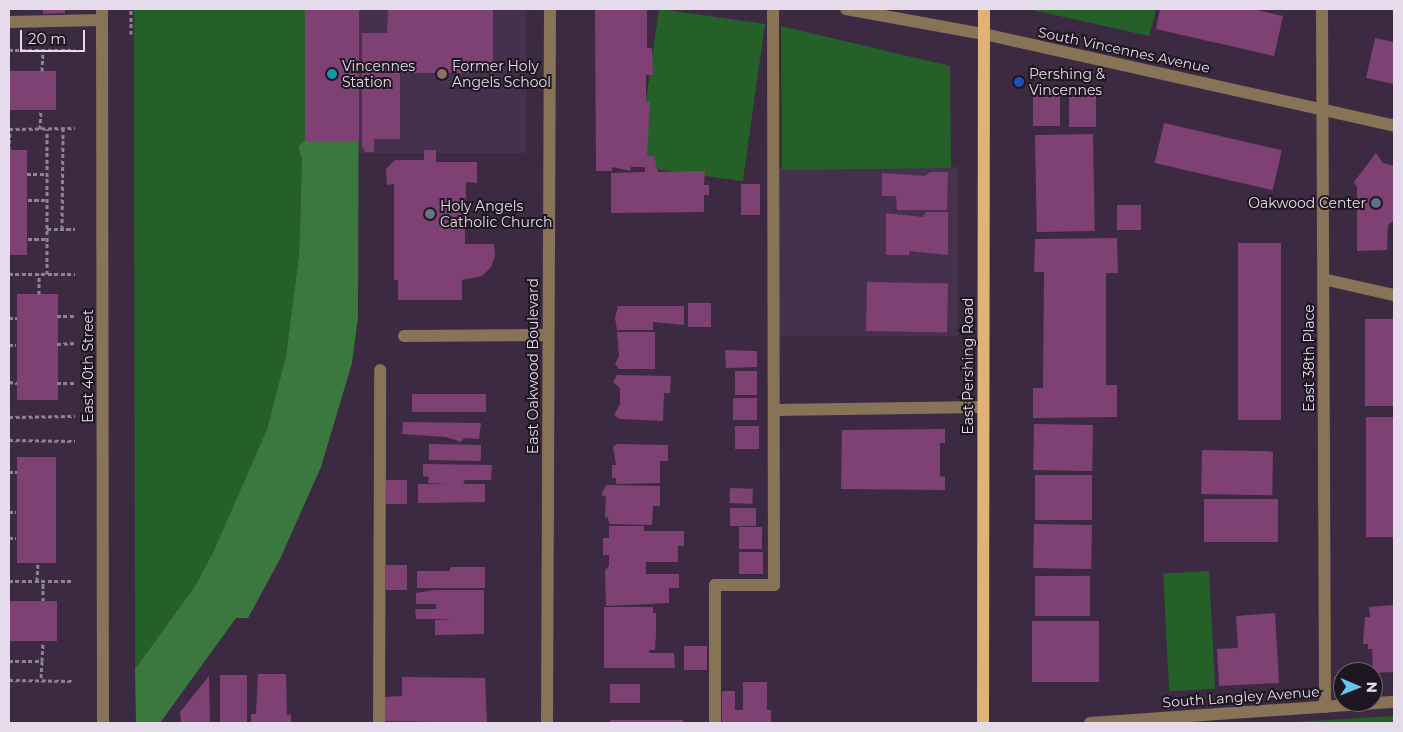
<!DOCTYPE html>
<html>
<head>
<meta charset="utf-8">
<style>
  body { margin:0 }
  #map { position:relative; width:1403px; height:732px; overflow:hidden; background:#3b2a42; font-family:Montserrat,sans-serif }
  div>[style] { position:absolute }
  .built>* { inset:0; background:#45304e; transform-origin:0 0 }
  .green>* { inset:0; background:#246028; transform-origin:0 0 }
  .forest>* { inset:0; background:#3b783d }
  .building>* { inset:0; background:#7f4174; transform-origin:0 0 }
  .path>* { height:3px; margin-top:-1.5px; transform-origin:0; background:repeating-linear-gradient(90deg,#8f8295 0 4px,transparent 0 6.5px) }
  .minor>* { height:12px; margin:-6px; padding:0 6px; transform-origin:6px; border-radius:6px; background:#887356 }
  .major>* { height:12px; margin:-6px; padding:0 6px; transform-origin:6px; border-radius:6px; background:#dfb276 }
  .dots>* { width:14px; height:14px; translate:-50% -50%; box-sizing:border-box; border:2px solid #1e1621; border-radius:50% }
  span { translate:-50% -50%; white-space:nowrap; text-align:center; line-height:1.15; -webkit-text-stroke:4px #1e1621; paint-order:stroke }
  .street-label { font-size:14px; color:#e5dbea }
  .poi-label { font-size:14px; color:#e5dbea }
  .left { translate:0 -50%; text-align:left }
  .right { translate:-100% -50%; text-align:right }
  .frame { position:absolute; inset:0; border:10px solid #e5dbea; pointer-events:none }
  .north { position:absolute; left:1333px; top:662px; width:50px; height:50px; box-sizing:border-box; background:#1e1621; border:1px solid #6e6571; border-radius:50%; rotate:91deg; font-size:14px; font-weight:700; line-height:20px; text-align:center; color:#e5dbea }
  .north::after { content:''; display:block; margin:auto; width:18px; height:22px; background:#67c4f0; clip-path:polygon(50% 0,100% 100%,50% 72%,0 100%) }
  .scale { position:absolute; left:20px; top:30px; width:65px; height:22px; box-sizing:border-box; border:2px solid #e5dbea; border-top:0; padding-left:6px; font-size:15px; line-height:18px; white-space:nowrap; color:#e5dbea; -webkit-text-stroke:4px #1e1621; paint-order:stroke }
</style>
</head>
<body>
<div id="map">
  <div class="built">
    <i style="left:359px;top:9px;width:167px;height:144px"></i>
    <i style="left:958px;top:167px;width:169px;height:185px;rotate:90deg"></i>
  </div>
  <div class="green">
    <i style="clip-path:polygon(134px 9px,305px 9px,305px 141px,298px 146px,302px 160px,299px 255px,286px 356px,267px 429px,213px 554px,195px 586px,135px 669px)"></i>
    <i style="left:659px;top:9px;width:107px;height:159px;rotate:8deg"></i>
    <i style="clip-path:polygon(1028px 9px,1156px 9px,1149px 36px)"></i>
    <i style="clip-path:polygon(781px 26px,950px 66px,951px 168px,782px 170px)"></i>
    <i style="left:1209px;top:571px;width:118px;height:46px;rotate:87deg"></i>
    <i style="clip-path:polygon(1394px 716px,1394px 723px,1278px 723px)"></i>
  </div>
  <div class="forest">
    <i style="clip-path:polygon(305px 9px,359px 9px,358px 317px,352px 363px,321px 467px,280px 559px,248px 618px,236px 618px,160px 723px,136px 723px,135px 669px,195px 586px,213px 553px,267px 429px,286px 356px,299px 255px,302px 160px,298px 146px,305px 141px)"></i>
  </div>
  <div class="building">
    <i style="clip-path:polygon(43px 9px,65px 9px,65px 13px,43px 14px)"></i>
    <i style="left:305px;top:9px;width:54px;height:132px"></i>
    <i style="clip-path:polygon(388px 9px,493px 9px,493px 73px,400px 73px,400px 139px,374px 139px,374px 152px,365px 152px,362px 146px,362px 33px,387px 33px)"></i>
    <i style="clip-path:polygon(595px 9px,647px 9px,647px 48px,652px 48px,653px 75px,646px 75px,646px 102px,650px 102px,647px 156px,654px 156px,658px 172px,705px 171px,704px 185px,709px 185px,709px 195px,704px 195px,704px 212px,611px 213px,611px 173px,645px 172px,645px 167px,631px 167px,630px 171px,612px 167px,612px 171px,596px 171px)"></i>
    <i style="clip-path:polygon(1160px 9px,1253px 9px,1283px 16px,1274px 56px,1156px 29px)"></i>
    <i style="clip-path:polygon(1375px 38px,1394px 42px,1394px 84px,1366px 78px)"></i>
    <i style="left:9px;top:71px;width:47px;height:39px"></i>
    <i style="left:1033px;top:95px;width:27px;height:31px"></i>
    <i style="left:1069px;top:96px;width:27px;height:31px"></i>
    <i style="left:1164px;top:123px;width:121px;height:41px;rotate:13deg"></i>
    <i style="left:1093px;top:134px;width:97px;height:58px;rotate:89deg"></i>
    <i style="left:9px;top:150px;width:18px;height:105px"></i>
    <i style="clip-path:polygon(424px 150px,436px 150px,436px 162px,477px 162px,477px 183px,466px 182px,465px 244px,494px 244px,495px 256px,491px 267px,482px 276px,462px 280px,462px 300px,398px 300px,398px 280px,394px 280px,394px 184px,387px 185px,386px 169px,395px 160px,424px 160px)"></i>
    <i style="clip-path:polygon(1376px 153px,1383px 163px,1394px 166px,1394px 220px,1388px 225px,1387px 250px,1357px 251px,1357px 187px,1354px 182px)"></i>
    <i style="clip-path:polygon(930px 172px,948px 172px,947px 210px,897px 210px,896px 196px,882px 196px,882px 173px,925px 176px)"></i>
    <i style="left:741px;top:184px;width:19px;height:31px"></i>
    <i style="left:1117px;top:205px;width:24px;height:25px"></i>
    <i style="clip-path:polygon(926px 212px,948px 212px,948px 255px,909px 251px,909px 255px,886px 255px,886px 213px,923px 217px)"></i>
    <i style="clip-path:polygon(1117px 238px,1118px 273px,1106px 273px,1106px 385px,1117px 385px,1117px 417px,1033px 418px,1033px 388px,1043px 388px,1044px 272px,1034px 272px,1035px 239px)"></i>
    <i style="left:1238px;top:243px;width:43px;height:177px"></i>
    <i style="left:867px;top:282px;width:81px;height:49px;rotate:1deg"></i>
    <i style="left:17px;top:294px;width:41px;height:106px"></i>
    <i style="left:688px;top:303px;width:23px;height:24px"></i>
    <i style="clip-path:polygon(618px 306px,684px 306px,684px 325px,653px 322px,653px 330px,617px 330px,615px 318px)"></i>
    <i style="left:1365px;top:319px;width:29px;height:87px"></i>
    <i style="clip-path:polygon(617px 332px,655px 332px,655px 369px,619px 369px,615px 364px,619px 356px)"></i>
    <i style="clip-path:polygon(725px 350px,757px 351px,757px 367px,726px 368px)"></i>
    <i style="left:757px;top:371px;width:24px;height:22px;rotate:90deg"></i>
    <i style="clip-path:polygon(617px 375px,671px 376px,670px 393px,664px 393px,663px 421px,620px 419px,614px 415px,620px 404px,620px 388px,613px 382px)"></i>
    <i style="left:412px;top:394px;width:74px;height:18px"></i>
    <i style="left:733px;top:398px;width:24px;height:22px"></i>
    <i style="left:1366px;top:417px;width:28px;height:120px"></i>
    <i style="clip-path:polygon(403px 422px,481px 423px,479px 439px,464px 438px,461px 442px,446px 437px,402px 434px)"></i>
    <i style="left:1093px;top:425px;width:46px;height:59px;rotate:91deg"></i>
    <i style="left:759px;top:426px;width:23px;height:24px;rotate:90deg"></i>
    <i style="clip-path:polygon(945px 429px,945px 443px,940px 443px,940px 476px,945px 477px,945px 490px,841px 489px,842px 430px)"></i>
    <i style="left:429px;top:444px;width:52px;height:16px;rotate:1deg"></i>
    <i style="clip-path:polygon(617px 444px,668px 445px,668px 461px,660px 461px,660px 483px,616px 484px,616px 478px,612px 478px,612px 465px,616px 465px,613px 447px)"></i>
    <i style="left:1202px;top:450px;width:71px;height:44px;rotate:1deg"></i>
    <i style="left:17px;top:457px;width:39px;height:106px"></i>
    <i style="clip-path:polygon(423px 464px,492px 465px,491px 480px,465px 480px,463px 484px,485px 484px,485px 502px,418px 503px,418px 484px,448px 484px,428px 483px,429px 477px,423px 476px)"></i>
    <i style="left:1092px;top:475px;width:45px;height:57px;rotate:90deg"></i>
    <i style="left:386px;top:480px;width:21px;height:24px"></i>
    <i style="clip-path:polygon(606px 485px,660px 486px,660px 506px,653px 506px,652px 525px,609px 524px,608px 517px,605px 518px,606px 497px,601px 495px)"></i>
    <i style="left:730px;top:488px;width:23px;height:15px;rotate:2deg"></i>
    <i style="left:1204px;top:499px;width:74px;height:43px"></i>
    <i style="left:730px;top:508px;width:26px;height:18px"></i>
    <i style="left:1034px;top:524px;width:58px;height:44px;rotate:1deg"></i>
    <i style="clip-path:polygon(609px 526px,644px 526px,644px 531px,684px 531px,684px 546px,678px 546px,678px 562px,646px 562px,646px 574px,679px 574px,679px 588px,669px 588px,669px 603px,606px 606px,605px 570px,609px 566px,609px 555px,603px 555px,603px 538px,609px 538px)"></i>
    <i style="left:739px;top:527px;width:23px;height:22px"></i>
    <i style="left:739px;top:552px;width:24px;height:22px"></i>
    <i style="left:386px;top:565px;width:21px;height:25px"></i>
    <i style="clip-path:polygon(451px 567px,485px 567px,485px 588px,417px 588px,417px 571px,449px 571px)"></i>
    <i style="left:1035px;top:576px;width:55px;height:40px"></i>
    <i style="clip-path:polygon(435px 590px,484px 590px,484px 634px,435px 635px,435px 620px,453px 619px,416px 619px,415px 609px,436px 609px,436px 604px,416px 604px,416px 593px)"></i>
    <i style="left:9px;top:601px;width:48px;height:40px"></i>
    <i style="clip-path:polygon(1394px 605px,1394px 672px,1373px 673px,1372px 649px,1368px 649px,1368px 644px,1363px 644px,1365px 617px,1370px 617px,1369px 607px)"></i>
    <i style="clip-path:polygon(604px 607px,653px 607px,653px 613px,656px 613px,656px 633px,655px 650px,649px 650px,649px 653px,674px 653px,675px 668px,604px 668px)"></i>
    <i style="clip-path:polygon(1275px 613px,1279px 683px,1219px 686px,1217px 649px,1238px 648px,1236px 616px)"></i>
    <i style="left:1032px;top:621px;width:67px;height:61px"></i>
    <i style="left:684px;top:646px;width:23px;height:24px"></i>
    <i style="clip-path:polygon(258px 674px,286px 674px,287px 715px,291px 714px,291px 723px,251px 723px,251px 714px,256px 714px)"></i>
    <i style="left:220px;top:675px;width:27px;height:48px"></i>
    <i style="clip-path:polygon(209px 676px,210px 723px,181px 723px,180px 712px)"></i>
    <i style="clip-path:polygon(402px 677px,485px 678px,487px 723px,385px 721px,385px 697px,402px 696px)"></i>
    <i style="clip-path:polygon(743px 682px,767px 682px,767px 710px,771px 710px,771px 723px,722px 723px,722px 691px,735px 691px,735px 710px,743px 710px)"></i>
    <i style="left:610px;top:684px;width:30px;height:19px"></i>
    <i style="left:610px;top:720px;width:73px;height:3px"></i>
  </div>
  <div class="path">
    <i style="left:131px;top:34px;width:25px;rotate:-90deg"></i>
    <i style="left:9px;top:50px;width:66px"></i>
    <i style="left:42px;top:71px;width:21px;rotate:-87deg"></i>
    <i style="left:9px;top:129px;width:66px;rotate:-0.9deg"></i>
    <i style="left:40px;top:129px;width:19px;rotate:-87deg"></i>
    <i style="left:9px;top:150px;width:21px;rotate:-87deg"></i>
    <i style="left:27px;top:174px;width:20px"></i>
    <i style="left:28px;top:200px;width:19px"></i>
    <i style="left:47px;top:229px;width:28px"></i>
    <i style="left:62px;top:229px;width:100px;rotate:-89.4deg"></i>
    <i style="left:28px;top:239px;width:19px"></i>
    <i style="left:9px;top:274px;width:66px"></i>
    <i style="left:47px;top:274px;width:145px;rotate:-90deg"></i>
    <i style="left:39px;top:294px;width:20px;rotate:-90deg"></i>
    <i style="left:57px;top:316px;width:18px"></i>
    <i style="left:9px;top:318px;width:8px"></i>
    <i style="left:57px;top:344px;width:18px;rotate:-3deg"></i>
    <i style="left:9px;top:345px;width:7px"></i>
    <i style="left:9px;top:382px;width:8px;rotate:7deg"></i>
    <i style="left:57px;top:383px;width:18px"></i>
    <i style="left:9px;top:417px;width:66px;rotate:-0.9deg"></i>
    <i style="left:9px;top:440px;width:66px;rotate:0.9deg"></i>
    <i style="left:9px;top:472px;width:8px"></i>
    <i style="left:9px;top:512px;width:7px"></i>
    <i style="left:9px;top:538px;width:7px"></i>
    <i style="left:9px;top:581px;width:65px"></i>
    <i style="left:37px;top:581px;width:18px;rotate:-87deg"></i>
    <i style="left:43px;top:601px;width:20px;rotate:-90deg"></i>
    <i style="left:9px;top:661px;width:33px"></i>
    <i style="left:42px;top:661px;width:19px;rotate:93deg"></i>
    <i style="left:42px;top:661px;width:19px;rotate:-87deg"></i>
    <i style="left:9px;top:680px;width:65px;rotate:0.9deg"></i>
  </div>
  <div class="minor">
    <i style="left:102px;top:9px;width:714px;rotate:89.92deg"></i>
    <i style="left:846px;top:9px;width:140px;rotate:10.3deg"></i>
    <i style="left:984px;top:34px;width:420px;rotate:12.6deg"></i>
    <i style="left:1322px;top:9px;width:698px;rotate:89.75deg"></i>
    <i style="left:9px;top:22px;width:93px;rotate:-1.2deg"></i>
    <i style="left:1323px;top:279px;width:73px;rotate:12.7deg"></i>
    <i style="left:404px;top:336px;width:144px;rotate:-0.4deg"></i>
    <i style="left:774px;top:410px;width:209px;rotate:-0.8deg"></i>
    <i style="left:379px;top:723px;width:353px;rotate:-89.8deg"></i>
    <i style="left:547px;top:723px;width:714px;rotate:-89.76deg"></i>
    <i style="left:715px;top:723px;width:138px;rotate:-90deg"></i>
    <i style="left:715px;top:585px;width:59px"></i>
    <i style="left:774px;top:585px;width:576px;rotate:-90.1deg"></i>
    <i style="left:1090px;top:723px;width:305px;rotate:-4deg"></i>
  </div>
  <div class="major">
    <i style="left:983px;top:723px;width:714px;rotate:-89.92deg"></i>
  </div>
  <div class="dots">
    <i style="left:332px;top:74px;background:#0f9aa8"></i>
    <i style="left:442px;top:74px;background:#8d6e63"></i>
    <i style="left:1019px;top:82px;background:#1a4fb4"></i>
    <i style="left:1376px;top:203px;background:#5c6f8a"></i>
    <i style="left:430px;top:214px;background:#6b7280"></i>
  </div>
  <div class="street-label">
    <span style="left:1124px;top:50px;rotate:12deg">South Vincennes Avenue</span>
    <span style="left:1309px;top:358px;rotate:-90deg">East 38th Place</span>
    <span style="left:88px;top:366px;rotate:-90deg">East 40th Street</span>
    <span style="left:533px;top:366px;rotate:-90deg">East Oakwood Boulevard</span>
    <span style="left:968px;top:366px;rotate:-90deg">East Pershing Road</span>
    <span style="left:1241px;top:697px;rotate:-4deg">South Langley Avenue</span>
  </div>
  <div class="poi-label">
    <span class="left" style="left:342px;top:74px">Vincennes<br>Station</span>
    <span class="left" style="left:452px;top:74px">Former Holy<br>Angels School</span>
    <span class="left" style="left:1029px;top:82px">Pershing &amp;<br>Vincennes</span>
    <span class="right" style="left:1366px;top:203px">Oakwood Center</span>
    <span class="left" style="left:440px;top:214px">Holy Angels<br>Catholic Church</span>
  </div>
  <div class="frame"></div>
  <div class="north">N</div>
  <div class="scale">20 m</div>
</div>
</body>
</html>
